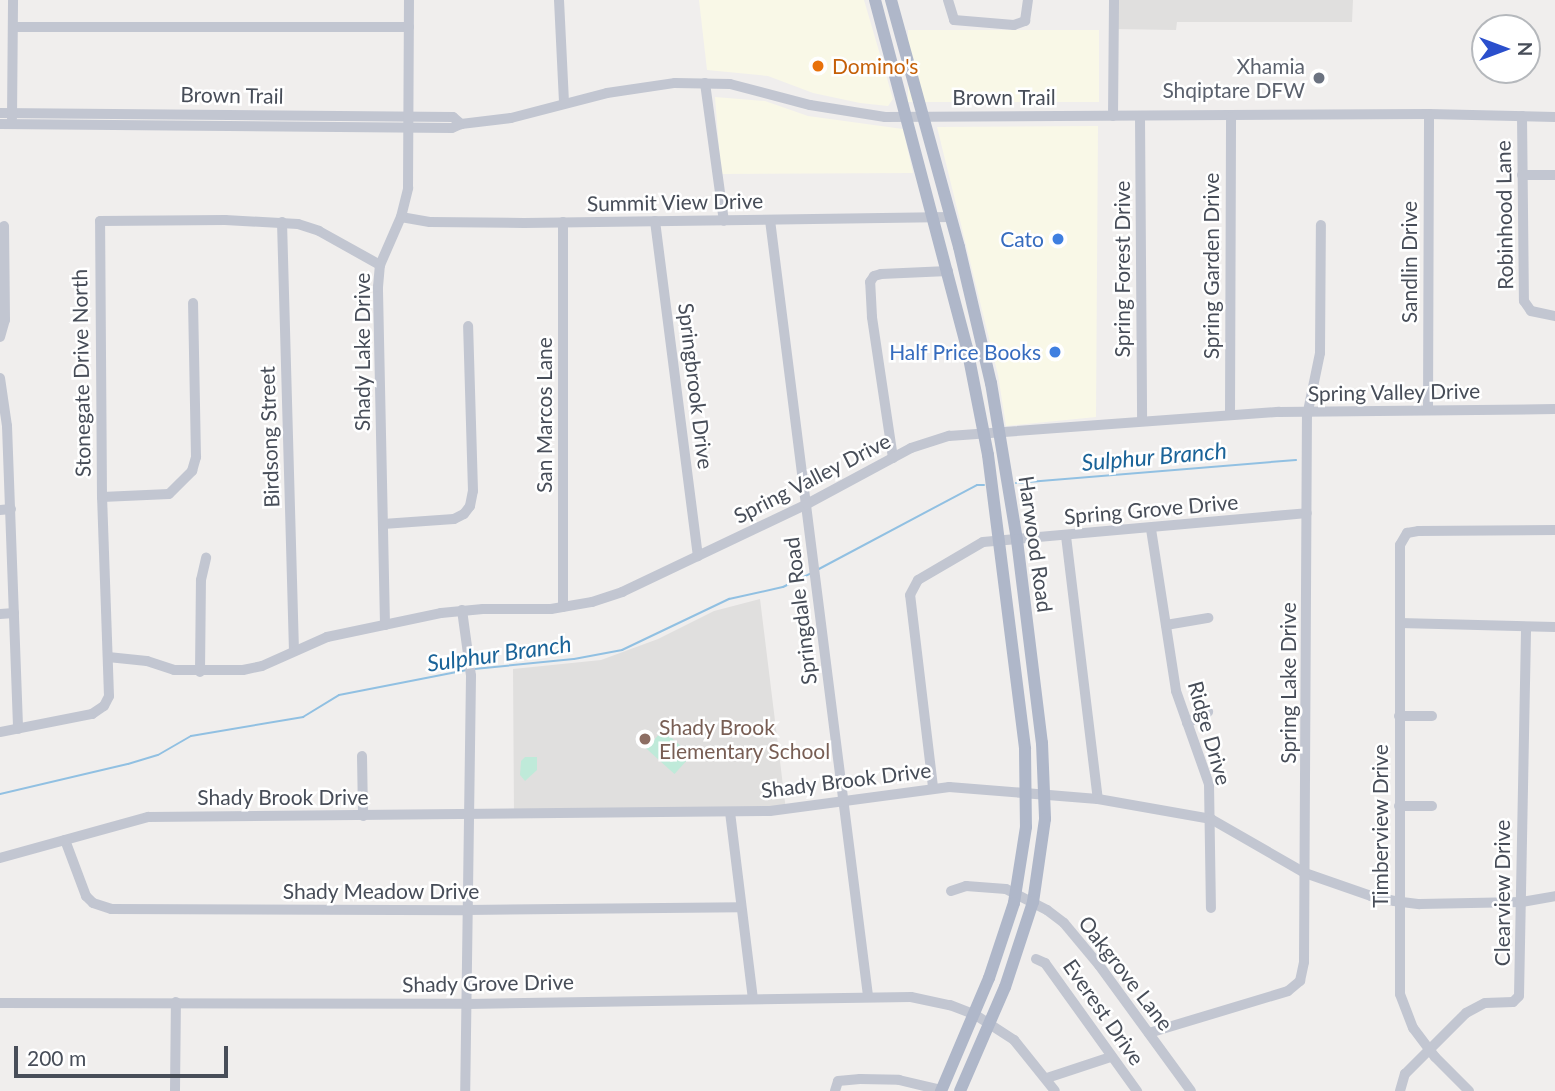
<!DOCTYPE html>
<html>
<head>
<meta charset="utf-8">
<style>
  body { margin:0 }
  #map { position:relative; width:1555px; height:1091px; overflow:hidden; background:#f0eeed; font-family:Lato,sans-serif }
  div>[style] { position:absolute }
  .commercial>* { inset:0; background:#f9f8e7; transform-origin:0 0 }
  .education>* { inset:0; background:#e0dfde }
  .green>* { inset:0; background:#bfead9; transform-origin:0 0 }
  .stream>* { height:2px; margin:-1px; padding:0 1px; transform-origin:1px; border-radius:1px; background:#91c0e2 }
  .minor>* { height:10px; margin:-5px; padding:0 5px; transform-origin:5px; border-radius:5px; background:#c2c6d1 }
  .major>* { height:12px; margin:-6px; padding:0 6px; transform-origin:6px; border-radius:6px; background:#afb7c9 }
  .dots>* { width:19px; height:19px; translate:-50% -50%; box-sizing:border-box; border:4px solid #fff; border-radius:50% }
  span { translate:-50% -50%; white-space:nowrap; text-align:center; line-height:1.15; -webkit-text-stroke:5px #fff; paint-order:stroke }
  .food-label { font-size:21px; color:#c56008 }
  .left { translate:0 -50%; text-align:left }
  .worship-label { font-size:21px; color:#5b616d }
  .right { translate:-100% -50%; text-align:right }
  .street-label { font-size:21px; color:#474d58 }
  .shop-label { font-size:21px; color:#366cbe }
  .education-label { font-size:21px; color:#785e54 }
  .water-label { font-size:23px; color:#1a6398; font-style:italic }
  .north { position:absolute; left:1471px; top:14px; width:70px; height:70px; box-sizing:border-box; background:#fff; border:2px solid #b5b8bc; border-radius:50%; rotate:90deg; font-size:19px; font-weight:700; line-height:28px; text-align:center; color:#474d58 }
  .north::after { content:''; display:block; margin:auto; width:24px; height:32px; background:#2b4fcc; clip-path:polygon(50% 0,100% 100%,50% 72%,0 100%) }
  .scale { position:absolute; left:14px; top:1046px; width:214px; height:32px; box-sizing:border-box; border:4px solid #474d58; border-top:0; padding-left:9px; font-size:21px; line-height:24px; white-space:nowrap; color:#474d58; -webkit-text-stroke:5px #fff; paint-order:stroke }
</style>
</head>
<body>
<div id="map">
  <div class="commercial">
    <i style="clip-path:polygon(699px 0,864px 0,893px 99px,888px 106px,860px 103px,813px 93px,768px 76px,707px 70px)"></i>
    <i style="left:908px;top:30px;width:191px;height:72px"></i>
    <i style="clip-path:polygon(715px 97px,765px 101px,808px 116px,903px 129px,913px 173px,721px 174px)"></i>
    <i style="clip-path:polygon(1098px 126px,1096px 417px,1006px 426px,998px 375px,937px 127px)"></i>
  </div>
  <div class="education">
    <i style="clip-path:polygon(1114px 0,1353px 0,1352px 22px,1177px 22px,1176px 30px,1113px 29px)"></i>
    <i style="clip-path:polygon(760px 599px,786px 810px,514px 815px,513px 669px,601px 660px,658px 639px,714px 611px)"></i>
  </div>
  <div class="green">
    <i style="left:663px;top:730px;width:38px;height:25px;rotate:42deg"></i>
    <i style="clip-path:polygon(525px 757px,537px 757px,537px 770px,525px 781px,520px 775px,521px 761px)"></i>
  </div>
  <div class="stream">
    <i style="left:1016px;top:483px;width:281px;rotate:-4.7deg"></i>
    <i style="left:817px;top:570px;width:181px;rotate:-28deg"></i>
    <i style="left:977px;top:485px;width:7px"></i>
    <i style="left:474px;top:669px;width:100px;rotate:-5.7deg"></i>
    <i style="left:574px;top:659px;width:49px;rotate:-10.6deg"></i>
    <i style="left:622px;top:650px;width:119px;rotate:-25.5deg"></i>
    <i style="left:729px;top:599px;width:55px;rotate:-12.5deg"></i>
    <i style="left:783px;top:587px;width:32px;rotate:-26deg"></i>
    <i style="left:0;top:794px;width:131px;rotate:-13.2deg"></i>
    <i style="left:128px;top:764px;width:31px;rotate:-17deg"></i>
    <i style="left:158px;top:755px;width:38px;rotate:-30deg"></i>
    <i style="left:191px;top:736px;width:114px;rotate:-9.6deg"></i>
    <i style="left:303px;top:717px;width:42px;rotate:-31.4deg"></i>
    <i style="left:339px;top:695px;width:129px;rotate:-11.1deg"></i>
  </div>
  <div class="minor">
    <i style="left:559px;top:0;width:103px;rotate:87.2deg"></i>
    <i style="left:948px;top:0;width:21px;rotate:73deg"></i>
    <i style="left:954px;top:20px;width:60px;rotate:4.8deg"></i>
    <i style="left:1014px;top:25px;width:12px;rotate:-20deg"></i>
    <i style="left:1025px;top:21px;width:21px;rotate:-82deg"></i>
    <i style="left:13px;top:27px;width:396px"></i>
    <i style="left:705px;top:83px;width:139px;rotate:82.2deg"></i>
    <i style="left:0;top:113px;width:453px;rotate:0.5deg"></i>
    <i style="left:453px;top:117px;width:11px;rotate:41deg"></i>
    <i style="left:1113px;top:116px;width:116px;rotate:-89.5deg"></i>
    <i style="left:1522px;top:116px;width:185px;rotate:89.4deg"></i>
    <i style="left:1524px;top:301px;width:12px;rotate:55deg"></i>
    <i style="left:1531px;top:311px;width:25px;rotate:12deg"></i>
    <i style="left:1140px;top:117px;width:304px;rotate:89.6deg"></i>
    <i style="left:12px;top:118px;width:118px;rotate:-89.5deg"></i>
    <i style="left:0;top:124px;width:452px;rotate:0.5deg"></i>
    <i style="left:452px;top:128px;width:10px;rotate:-24deg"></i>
    <i style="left:461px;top:124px;width:50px;rotate:-6.8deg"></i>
    <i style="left:511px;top:118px;width:99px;rotate:-14.6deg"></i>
    <i style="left:607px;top:93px;width:69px;rotate:-8.4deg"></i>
    <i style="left:675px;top:83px;width:55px;rotate:1deg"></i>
    <i style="left:730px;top:84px;width:83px;rotate:14.7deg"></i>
    <i style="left:810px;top:105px;width:76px;rotate:9.1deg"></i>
    <i style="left:885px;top:117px;width:544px;rotate:-0.32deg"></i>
    <i style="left:1429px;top:114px;width:126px;rotate:1.4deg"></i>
    <i style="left:1522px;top:175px;width:33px"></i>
    <i style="left:401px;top:217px;width:29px;rotate:10deg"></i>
    <i style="left:430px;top:222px;width:94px;rotate:0.6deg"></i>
    <i style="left:524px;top:223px;width:427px;rotate:-0.8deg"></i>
    <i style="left:770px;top:220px;width:782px;rotate:82.8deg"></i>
    <i style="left:655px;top:221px;width:338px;rotate:82.7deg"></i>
    <i style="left:282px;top:222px;width:429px;rotate:88.4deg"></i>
    <i style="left:0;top:337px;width:18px;rotate:-74deg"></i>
    <i style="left:5px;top:320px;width:94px;rotate:-90.6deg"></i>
    <i style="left:0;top:378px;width:49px;rotate:81.7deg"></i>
    <i style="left:7px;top:426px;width:303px;rotate:87.9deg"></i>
    <i style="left:1428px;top:410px;width:296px;rotate:-89.8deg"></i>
    <i style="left:1230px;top:415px;width:298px;rotate:-89.8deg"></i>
    <i style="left:893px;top:458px;width:143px;rotate:-98.5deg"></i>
    <i style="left:872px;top:317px;width:35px;rotate:-93deg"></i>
    <i style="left:870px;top:282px;width:7px;rotate:-56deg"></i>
    <i style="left:874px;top:276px;width:7px;rotate:-16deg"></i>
    <i style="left:881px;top:274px;width:67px;rotate:-2.6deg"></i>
    <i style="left:102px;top:497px;width:67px;rotate:-2.6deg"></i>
    <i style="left:169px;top:494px;width:33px;rotate:-45deg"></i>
    <i style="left:192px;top:471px;width:15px;rotate:-74deg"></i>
    <i style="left:196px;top:457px;width:154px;rotate:-91.1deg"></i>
    <i style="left:0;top:510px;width:11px;rotate:-5deg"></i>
    <i style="left:383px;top:524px;width:71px;rotate:-4deg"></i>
    <i style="left:454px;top:519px;width:11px;rotate:-27deg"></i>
    <i style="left:464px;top:514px;width:10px;rotate:-53deg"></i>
    <i style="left:470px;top:506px;width:15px;rotate:-79deg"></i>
    <i style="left:473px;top:491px;width:165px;rotate:-91.7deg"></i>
    <i style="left:1151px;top:529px;width:164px;rotate:81.2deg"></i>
    <i style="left:1176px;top:691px;width:99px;rotate:70.5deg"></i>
    <i style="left:1209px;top:784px;width:124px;rotate:89.1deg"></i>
    <i style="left:1066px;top:536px;width:265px;rotate:83.1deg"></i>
    <i style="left:563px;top:607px;width:385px;rotate:-90deg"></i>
    <i style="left:462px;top:610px;width:67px;rotate:82.2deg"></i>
    <i style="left:471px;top:676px;width:415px;rotate:90.8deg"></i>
    <i style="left:0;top:614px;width:14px;rotate:-4deg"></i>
    <i style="left:1400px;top:623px;width:155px;rotate:1.5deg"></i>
    <i style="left:385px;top:625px;width:338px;rotate:-91.2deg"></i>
    <i style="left:378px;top:287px;width:22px;rotate:-85deg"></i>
    <i style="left:380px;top:265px;width:52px;rotate:-66.4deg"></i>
    <i style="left:401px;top:217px;width:30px;rotate:-76deg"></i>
    <i style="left:408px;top:188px;width:188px;rotate:-89.7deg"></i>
    <i style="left:1166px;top:625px;width:43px;rotate:-9.5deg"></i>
    <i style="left:108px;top:657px;width:39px;rotate:6deg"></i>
    <i style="left:147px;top:661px;width:28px;rotate:18deg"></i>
    <i style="left:174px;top:670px;width:69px"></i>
    <i style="left:243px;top:670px;width:19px;rotate:-12deg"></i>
    <i style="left:262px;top:666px;width:71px;rotate:-24deg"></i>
    <i style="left:327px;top:637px;width:116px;rotate:-11.9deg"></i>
    <i style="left:441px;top:613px;width:42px;rotate:-5.4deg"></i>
    <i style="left:483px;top:609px;width:68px"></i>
    <i style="left:551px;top:609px;width:42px;rotate:-9.7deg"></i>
    <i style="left:592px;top:602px;width:32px;rotate:-18deg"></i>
    <i style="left:622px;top:592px;width:205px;rotate:-25.4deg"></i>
    <i style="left:807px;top:504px;width:118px;rotate:-28.3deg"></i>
    <i style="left:911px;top:448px;width:40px;rotate:-18deg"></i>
    <i style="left:949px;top:436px;width:331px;rotate:-4.2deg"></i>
    <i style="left:1279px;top:412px;width:276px;rotate:-0.6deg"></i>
    <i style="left:200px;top:672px;width:92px;rotate:-89.4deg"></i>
    <i style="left:201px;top:580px;width:23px;rotate:-77deg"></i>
    <i style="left:1399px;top:716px;width:33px"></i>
    <i style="left:1187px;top:723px;width:24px;rotate:-28deg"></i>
    <i style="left:0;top:732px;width:94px;rotate:-11.1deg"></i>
    <i style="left:92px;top:714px;width:14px;rotate:-34deg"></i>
    <i style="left:104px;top:706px;width:11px;rotate:-63deg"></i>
    <i style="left:109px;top:696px;width:199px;rotate:-92deg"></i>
    <i style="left:102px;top:497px;width:276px;rotate:-90.4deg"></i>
    <i style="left:100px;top:221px;width:125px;rotate:-0.5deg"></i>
    <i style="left:225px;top:220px;width:73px;rotate:3.1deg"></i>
    <i style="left:298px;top:224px;width:22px;rotate:18deg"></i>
    <i style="left:319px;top:231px;width:70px;rotate:29.1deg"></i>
    <i style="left:362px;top:756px;width:60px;rotate:89deg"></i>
    <i style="left:933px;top:787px;width:193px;rotate:-96.8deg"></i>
    <i style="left:910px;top:595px;width:17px;rotate:-62deg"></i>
    <i style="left:918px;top:580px;width:75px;rotate:-30.3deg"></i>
    <i style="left:983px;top:542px;width:325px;rotate:-5.1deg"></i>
    <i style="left:1399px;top:806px;width:33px"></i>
    <i style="left:730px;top:812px;width:187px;rotate:83deg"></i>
    <i style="left:65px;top:840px;width:60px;rotate:69.4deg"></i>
    <i style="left:86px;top:896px;width:10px;rotate:45deg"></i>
    <i style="left:93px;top:903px;width:19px;rotate:18deg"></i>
    <i style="left:111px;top:909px;width:356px;rotate:0.2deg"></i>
    <i style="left:467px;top:910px;width:274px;rotate:-0.6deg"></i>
    <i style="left:0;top:858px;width:154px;rotate:-15.5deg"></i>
    <i style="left:148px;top:817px;width:622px;rotate:-0.55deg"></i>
    <i style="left:770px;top:811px;width:181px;rotate:-7.6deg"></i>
    <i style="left:949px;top:787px;width:149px;rotate:4.6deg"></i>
    <i style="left:1098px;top:799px;width:115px;rotate:10deg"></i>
    <i style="left:1211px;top:819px;width:108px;rotate:29.9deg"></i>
    <i style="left:1305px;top:873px;width:70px;rotate:19.2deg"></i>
    <i style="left:1371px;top:896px;width:24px;rotate:12deg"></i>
    <i style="left:1394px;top:901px;width:26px;rotate:7deg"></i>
    <i style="left:1420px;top:904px;width:102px;rotate:-1.1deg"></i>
    <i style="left:1522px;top:902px;width:34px;rotate:-10deg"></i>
    <i style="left:951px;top:891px;width:16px;rotate:-18deg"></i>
    <i style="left:966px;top:886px;width:40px;rotate:4.3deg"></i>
    <i style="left:1006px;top:889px;width:46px;rotate:27.1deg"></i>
    <i style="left:1047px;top:910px;width:21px;rotate:37deg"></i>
    <i style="left:1064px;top:923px;width:55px;rotate:50.2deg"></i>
    <i style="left:1099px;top:965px;width:156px;rotate:53.9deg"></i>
    <i style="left:1036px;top:959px;width:10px;rotate:24deg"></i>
    <i style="left:1045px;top:963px;width:158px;rotate:54.3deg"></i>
    <i style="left:0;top:1003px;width:467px;rotate:0.1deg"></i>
    <i style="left:467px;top:1004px;width:444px;rotate:-0.9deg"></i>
    <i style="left:911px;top:997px;width:40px;rotate:12deg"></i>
    <i style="left:950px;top:1005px;width:26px;rotate:21deg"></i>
    <i style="left:974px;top:1014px;width:48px;rotate:33deg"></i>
    <i style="left:1014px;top:1040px;width:65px;rotate:51.2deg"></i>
    <i style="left:1149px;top:1033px;width:145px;rotate:-16.8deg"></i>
    <i style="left:1288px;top:991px;width:16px;rotate:-40deg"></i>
    <i style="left:1300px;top:981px;width:19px;rotate:-78deg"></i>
    <i style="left:1304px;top:962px;width:546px;rotate:-89.69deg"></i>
    <i style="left:1307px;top:416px;width:64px;rotate:-78.3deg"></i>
    <i style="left:1320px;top:353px;width:128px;rotate:-89.6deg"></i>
    <i style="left:1047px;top:1078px;width:67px;rotate:-18.2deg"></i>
    <i style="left:175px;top:1091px;width:89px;rotate:-89.4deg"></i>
    <i style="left:835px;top:1091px;width:10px;rotate:-73deg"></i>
    <i style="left:838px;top:1081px;width:22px;rotate:-5deg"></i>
    <i style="left:860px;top:1079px;width:39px;rotate:1deg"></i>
    <i style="left:899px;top:1080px;width:43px;rotate:13.4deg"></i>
    <i style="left:1400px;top:1091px;width:18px;rotate:-74deg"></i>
    <i style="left:1405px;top:1074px;width:86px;rotate:-45deg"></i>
    <i style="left:1466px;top:1013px;width:21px;rotate:-28deg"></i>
    <i style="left:1485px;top:1003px;width:28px;rotate:-2deg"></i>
    <i style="left:1513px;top:1002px;width:8px;rotate:-45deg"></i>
    <i style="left:1519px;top:996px;width:369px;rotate:-88.9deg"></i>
    <i style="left:1469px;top:1091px;width:48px;rotate:-135deg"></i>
    <i style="left:1435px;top:1057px;width:36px;rotate:-127deg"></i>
    <i style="left:1413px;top:1028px;width:36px;rotate:-111deg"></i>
    <i style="left:1400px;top:994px;width:449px;rotate:-90deg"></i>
    <i style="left:1400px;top:545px;width:14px;rotate:-60deg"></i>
    <i style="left:1407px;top:533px;width:11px;rotate:-10deg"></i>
    <i style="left:1418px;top:531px;width:137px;rotate:-0.4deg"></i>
  </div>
  <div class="major">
    <i style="left:875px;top:0;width:360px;rotate:75.2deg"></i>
    <i style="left:967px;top:348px;width:109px;rotate:78.9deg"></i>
    <i style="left:988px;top:455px;width:296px;rotate:82.8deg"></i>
    <i style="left:1025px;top:749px;width:78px;rotate:89.3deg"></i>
    <i style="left:1026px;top:827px;width:77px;rotate:99deg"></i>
    <i style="left:1014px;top:903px;width:79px;rotate:108.4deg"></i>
    <i style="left:989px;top:978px;width:123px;rotate:113deg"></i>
    <i style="left:891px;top:0;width:256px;rotate:74.6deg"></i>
    <i style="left:959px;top:247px;width:140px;rotate:76.8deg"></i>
    <i style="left:991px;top:383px;width:159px;rotate:80.6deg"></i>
    <i style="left:1017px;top:540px;width:205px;rotate:83deg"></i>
    <i style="left:1042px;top:743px;width:76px;rotate:87.7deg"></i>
    <i style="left:1045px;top:819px;width:84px;rotate:98.2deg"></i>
    <i style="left:1033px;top:902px;width:89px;rotate:108.2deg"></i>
    <i style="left:1005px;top:987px;width:113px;rotate:113.4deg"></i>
  </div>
  <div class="dots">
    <i style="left:818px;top:66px;background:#e8710a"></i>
    <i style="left:1319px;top:78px;background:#6b7280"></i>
    <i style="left:1058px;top:239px;background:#3f7fe0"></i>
    <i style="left:1055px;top:352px;background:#3f7fe0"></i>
    <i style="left:645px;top:739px;background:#8d6e63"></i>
  </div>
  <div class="food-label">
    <span class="left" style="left:832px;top:66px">Domino's</span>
  </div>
  <div class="worship-label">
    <span class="right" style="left:1305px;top:78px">Xhamia<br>Shqiptare DFW</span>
  </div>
  <div class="street-label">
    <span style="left:232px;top:95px;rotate:1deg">Brown Trail</span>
    <span style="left:1004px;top:97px">Brown Trail</span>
    <span style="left:675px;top:202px;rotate:-1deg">Summit View Drive</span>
    <span style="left:1504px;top:215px;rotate:-91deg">Robinhood Lane</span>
    <span style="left:1409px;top:262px;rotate:-90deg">Sandlin Drive</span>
    <span style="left:1211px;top:266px;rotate:-90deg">Spring Garden Drive</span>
    <span style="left:1122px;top:269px;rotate:-90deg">Spring Forest Drive</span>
    <span style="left:362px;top:352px;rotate:-90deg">Shady Lake Drive</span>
    <span style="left:81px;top:373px;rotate:-91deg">Stonegate Drive North</span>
    <span style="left:696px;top:386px;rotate:83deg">Springbrook Drive</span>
    <span style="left:1394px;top:392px;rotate:-1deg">Spring Valley Drive</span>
    <span style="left:544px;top:415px;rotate:-90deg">San Marcos Lane</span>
    <span style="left:269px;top:437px;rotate:-92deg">Birdsong Street</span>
    <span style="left:812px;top:478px;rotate:-27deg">Spring Valley Drive</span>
    <span style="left:1151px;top:509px;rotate:-5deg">Spring Grove Drive</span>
    <span style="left:1036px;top:544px;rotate:82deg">Harwood Road</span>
    <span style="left:800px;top:611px;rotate:-97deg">Springdale Road</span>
    <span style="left:1288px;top:683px;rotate:-90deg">Spring Lake Drive</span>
    <span style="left:1210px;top:733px;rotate:74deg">Ridge Drive</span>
    <span style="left:846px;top:780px;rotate:-7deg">Shady Brook Drive</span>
    <span style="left:283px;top:797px">Shady Brook Drive</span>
    <span style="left:1380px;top:826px;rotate:-90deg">Timberview Drive</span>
    <span style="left:381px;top:891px">Shady Meadow Drive</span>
    <span style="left:1502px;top:893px;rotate:-90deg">Clearview Drive</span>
    <span style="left:1126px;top:973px;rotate:52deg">Oakgrove Lane</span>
    <span style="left:488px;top:983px;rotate:-1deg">Shady Grove Drive</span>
    <span style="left:1104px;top:1012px;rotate:55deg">Everest Drive</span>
  </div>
  <div class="shop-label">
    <span class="right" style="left:1044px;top:239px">Cato</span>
    <span class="right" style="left:1041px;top:352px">Half Price Books</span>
  </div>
  <div class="education-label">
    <span class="left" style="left:659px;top:739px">Shady Brook<br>Elementary School</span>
  </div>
  <div class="water-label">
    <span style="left:1154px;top:456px;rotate:-5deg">Sulphur Branch</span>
    <span style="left:499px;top:653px;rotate:-8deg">Sulphur Branch</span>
  </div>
  <div class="north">N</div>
  <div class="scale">200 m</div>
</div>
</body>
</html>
